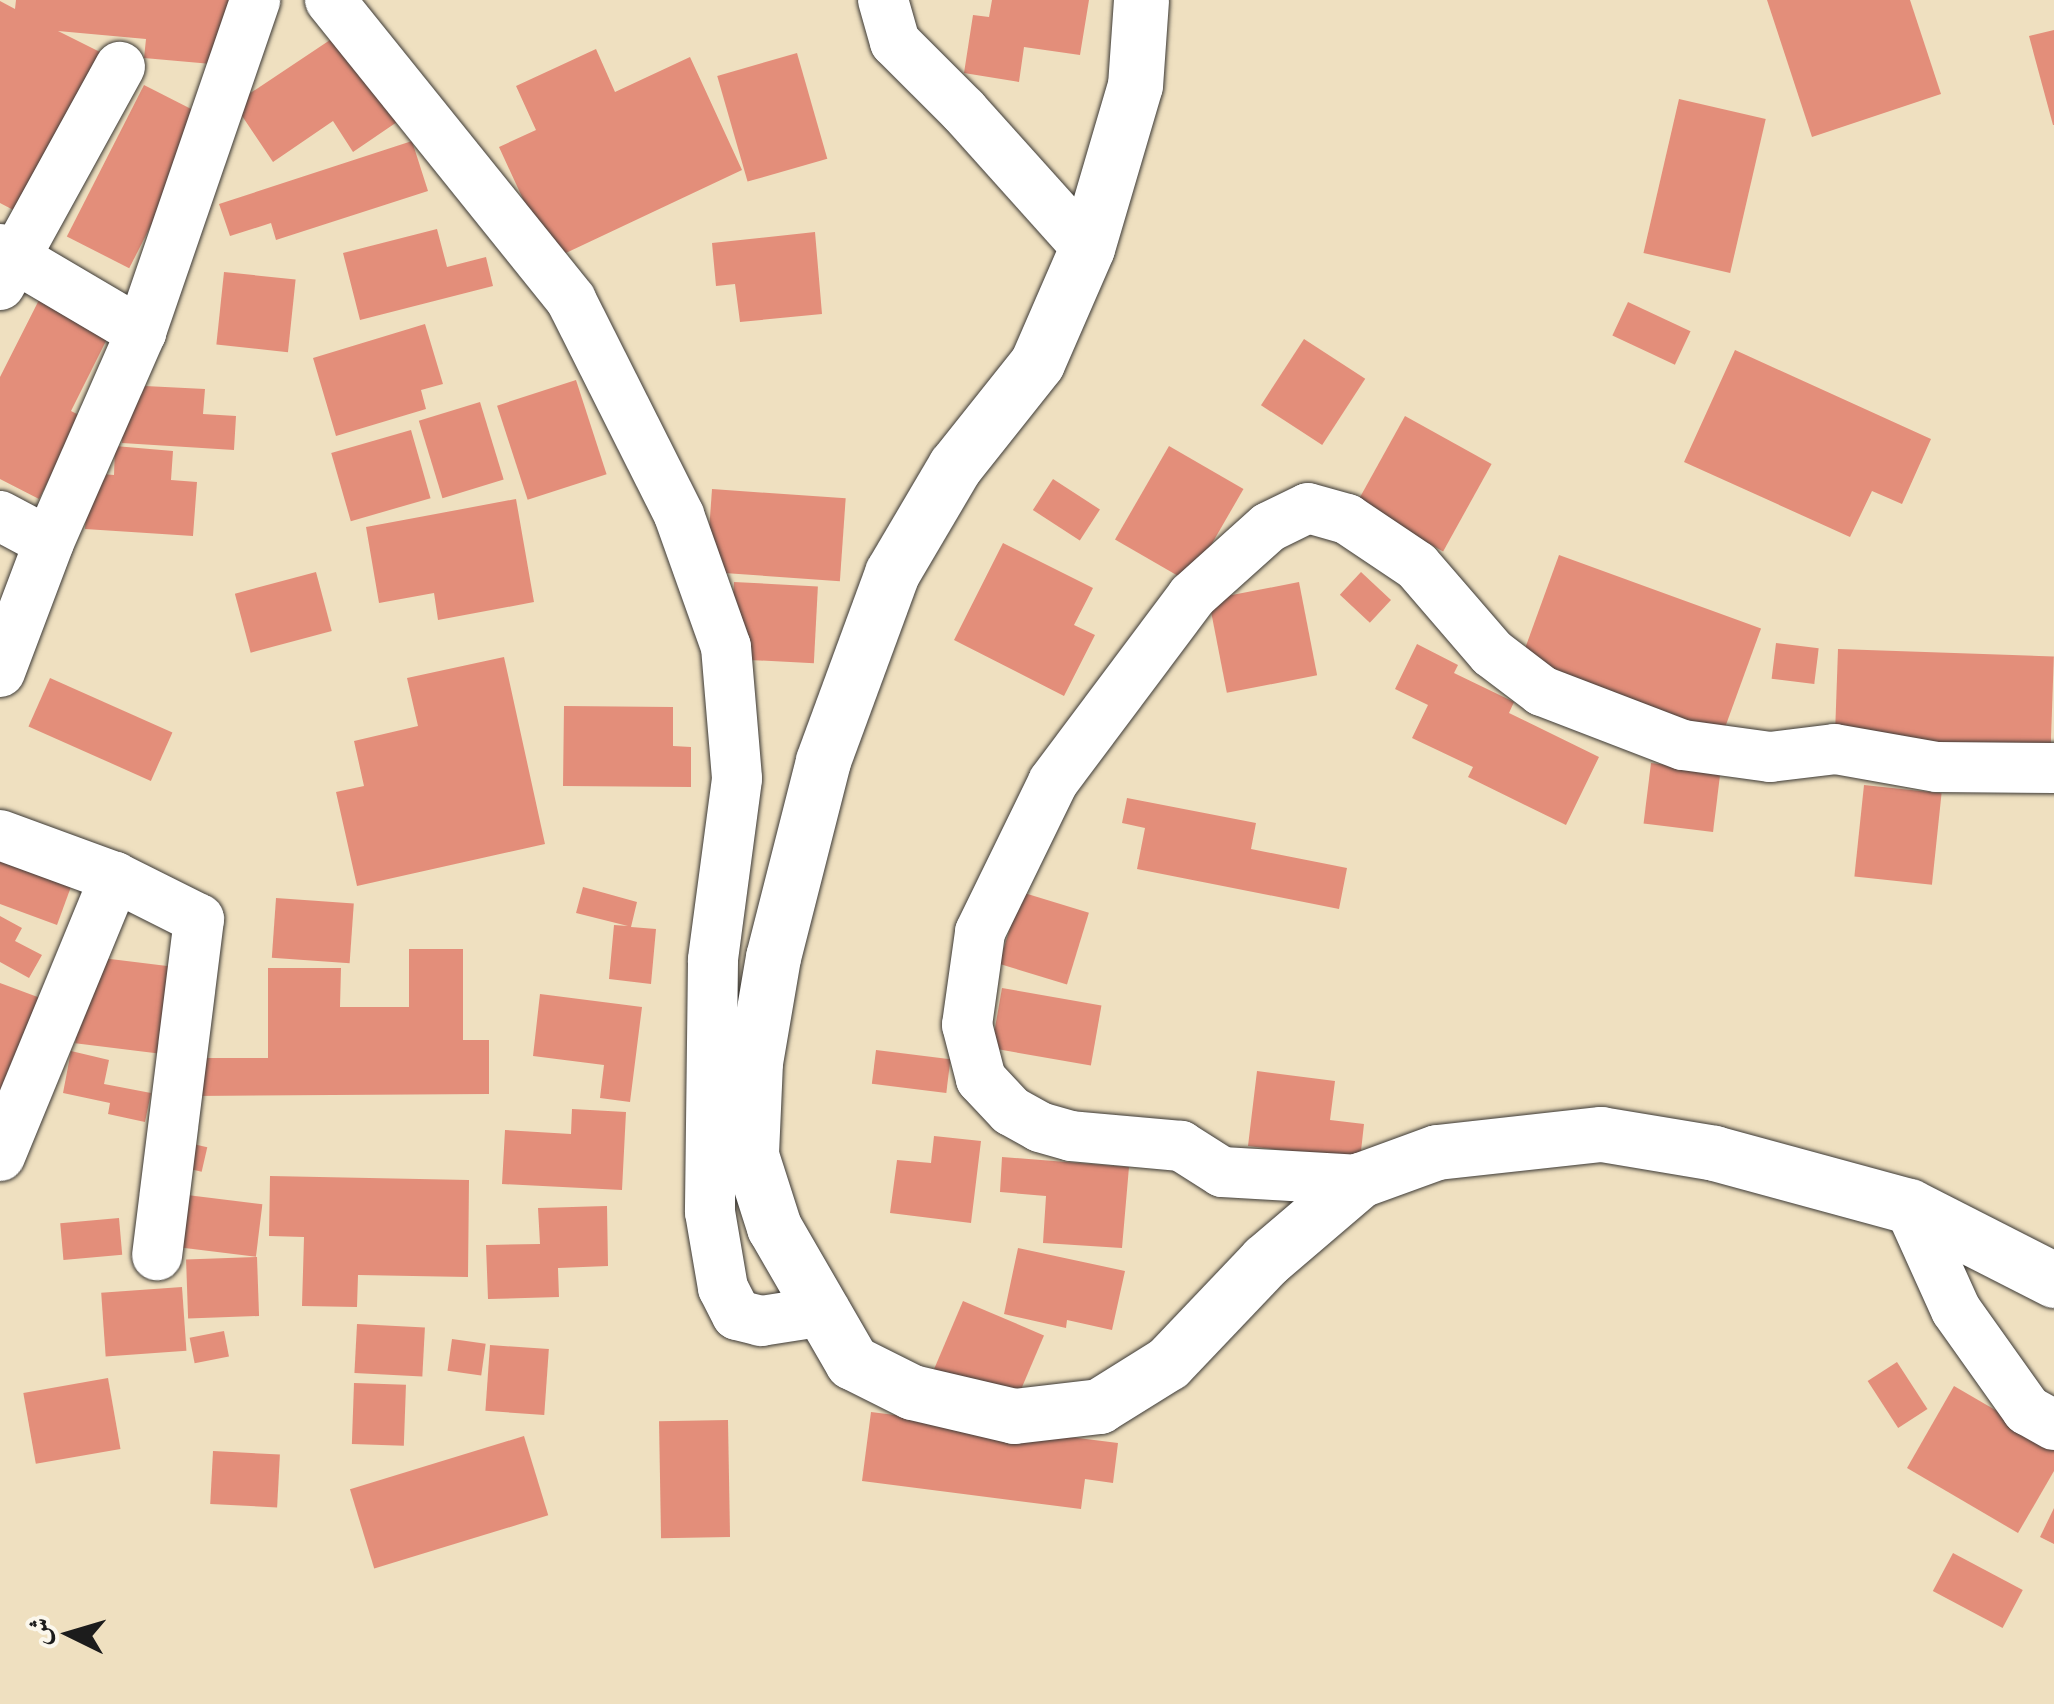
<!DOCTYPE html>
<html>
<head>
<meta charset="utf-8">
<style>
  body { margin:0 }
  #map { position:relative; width:2054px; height:1704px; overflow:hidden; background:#efe0c0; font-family:"IM FELL Great Primer",Amiri,serif }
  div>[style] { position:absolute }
  .building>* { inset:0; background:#e38e7a; transform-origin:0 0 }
  .roads { filter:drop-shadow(0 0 2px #3c3935) drop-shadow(0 0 2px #3c3935) }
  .street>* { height:50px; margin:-25px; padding:0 25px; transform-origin:25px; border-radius:25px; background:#fff }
  .secondary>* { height:55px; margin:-27.5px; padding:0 27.5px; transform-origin:27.5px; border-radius:27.5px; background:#fff }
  span { translate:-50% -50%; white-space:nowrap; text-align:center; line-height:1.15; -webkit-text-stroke:10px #fbf7ec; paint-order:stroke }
  .north { position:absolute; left:20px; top:1584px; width:100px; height:100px; -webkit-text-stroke:8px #fbf7ec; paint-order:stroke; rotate:275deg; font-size:28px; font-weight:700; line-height:40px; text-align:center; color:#1c1c1c }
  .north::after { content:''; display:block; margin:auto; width:35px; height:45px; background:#1c1c1c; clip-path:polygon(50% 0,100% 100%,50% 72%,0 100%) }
</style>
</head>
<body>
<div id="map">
  <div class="building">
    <i style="clip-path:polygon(16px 0,239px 0,234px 66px,144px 58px,146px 39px,58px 31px,102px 53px,21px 214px,0 203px,0 1px,15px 9px)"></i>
    <i style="clip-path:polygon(992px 0,1089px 0,1080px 55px,1024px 47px,1019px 82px,964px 73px,973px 15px,989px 17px)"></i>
    <i style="clip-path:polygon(1767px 0,1910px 0,1941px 94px,1812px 137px)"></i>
    <i style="clip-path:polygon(2054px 30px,2054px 125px,2053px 125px,2029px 36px)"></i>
    <i style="clip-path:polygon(339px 34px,397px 122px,353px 152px,333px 121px,273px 162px,234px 104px)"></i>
    <i style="clip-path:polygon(596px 49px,615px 92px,690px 57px,742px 170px,551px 260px,499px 147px,536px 130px,516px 86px)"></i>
    <i style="left:797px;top:53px;width:110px;height:83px;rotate:74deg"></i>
    <i style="left:144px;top:85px;width:70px;height:170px;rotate:27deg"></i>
    <i style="left:1679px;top:99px;width:89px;height:158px;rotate:13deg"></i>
    <i style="clip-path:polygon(412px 141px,428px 191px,276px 240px,271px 223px,230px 236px,219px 204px)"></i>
    <i style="clip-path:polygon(437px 229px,447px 267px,486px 257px,493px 286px,360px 320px,343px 253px)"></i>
    <i style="clip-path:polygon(815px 232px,822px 314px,740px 322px,735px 284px,716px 286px,712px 243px)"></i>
    <i style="left:224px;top:272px;width:72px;height:73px;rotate:6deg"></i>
    <i style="clip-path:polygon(41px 296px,111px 331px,71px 411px,81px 416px,39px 499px,0 479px,0 377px)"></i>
    <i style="left:1628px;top:302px;width:69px;height:37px;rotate:25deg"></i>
    <i style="clip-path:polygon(425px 324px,443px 384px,421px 390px,426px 409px,336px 436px,313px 358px)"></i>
    <i style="left:1304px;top:339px;width:73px;height:79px;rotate:33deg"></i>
    <i style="clip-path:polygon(1735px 350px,1931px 439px,1902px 504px,1872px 491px,1850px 537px,1684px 462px)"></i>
    <i style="left:576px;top:380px;width:99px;height:83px;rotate:72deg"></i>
    <i style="clip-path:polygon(125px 385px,205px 389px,203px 414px,236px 416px,234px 450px,122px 443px)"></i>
    <i style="left:480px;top:402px;width:81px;height:64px;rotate:73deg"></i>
    <i style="left:1405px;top:416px;width:99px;height:100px;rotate:29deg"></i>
    <i style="left:411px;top:430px;width:71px;height:83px;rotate:74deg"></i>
    <i style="clip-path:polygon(115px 446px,173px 451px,171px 480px,197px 482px,193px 536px,85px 529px,89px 473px,114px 475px)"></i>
    <i style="left:1169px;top:446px;width:86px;height:108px;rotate:30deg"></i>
    <i style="left:1053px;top:479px;width:56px;height:37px;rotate:33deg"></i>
    <i style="left:712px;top:489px;width:134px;height:83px;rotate:4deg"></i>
    <i style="clip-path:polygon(516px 499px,534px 602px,438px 620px,434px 593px,379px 603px,366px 527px)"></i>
    <i style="clip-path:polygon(1003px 543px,1093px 588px,1074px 625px,1095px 635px,1064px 696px,954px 640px)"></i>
    <i style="left:1559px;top:555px;width:215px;height:120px;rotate:20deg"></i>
    <i style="left:316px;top:572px;width:61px;height:84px;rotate:75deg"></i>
    <i style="left:1361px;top:572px;width:41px;height:31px;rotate:43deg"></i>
    <i style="left:734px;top:582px;width:84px;height:77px;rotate:3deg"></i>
    <i style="left:1299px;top:582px;width:95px;height:92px;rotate:79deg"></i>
    <i style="left:1776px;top:643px;width:43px;height:36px;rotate:7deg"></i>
    <i style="clip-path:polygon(1417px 644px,1458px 665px,1454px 673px,1514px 702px,1509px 713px,1599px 757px,1566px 825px,1468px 777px,1473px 767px,1412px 738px,1428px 705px,1395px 689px)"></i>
    <i style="left:1838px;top:649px;width:216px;height:91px;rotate:2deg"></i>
    <i style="clip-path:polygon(504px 657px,545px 844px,357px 886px,336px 792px,364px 786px,354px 741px,418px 726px,407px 678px)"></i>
    <i style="left:50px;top:678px;width:134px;height:53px;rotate:24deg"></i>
    <i style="clip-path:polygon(564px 706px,673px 707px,673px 746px,691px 747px,691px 787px,563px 786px)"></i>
    <i style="left:1651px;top:763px;width:70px;height:61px;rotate:7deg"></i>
    <i style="left:1864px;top:785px;width:78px;height:92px;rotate:6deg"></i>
    <i style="clip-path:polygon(1127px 798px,1256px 823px,1251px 849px,1347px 868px,1339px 909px,1137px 869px,1145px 828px,1122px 823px)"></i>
    <i style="clip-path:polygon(0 845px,76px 873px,57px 925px,0 904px)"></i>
    <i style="clip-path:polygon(583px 887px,637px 902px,631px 927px,656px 929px,651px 984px,609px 979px,614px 925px,628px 926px,576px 913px)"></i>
    <i style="left:1021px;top:892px;width:71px;height:75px;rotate:17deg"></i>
    <i style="left:276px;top:898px;width:78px;height:60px;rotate:4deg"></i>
    <i style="clip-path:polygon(0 916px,22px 928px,15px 941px,42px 955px,29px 978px,0 962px)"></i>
    <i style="clip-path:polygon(409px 949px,463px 949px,463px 1040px,489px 1040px,489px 1094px,194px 1096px,193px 1058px,268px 1058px,268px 968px,341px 968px,340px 1007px,409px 1007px)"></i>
    <i style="left:86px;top:956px;width:94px;height:88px;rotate:7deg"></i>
    <i style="clip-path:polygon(0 983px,43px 999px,0 1114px)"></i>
    <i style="left:1002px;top:988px;width:101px;height:61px;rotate:10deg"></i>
    <i style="clip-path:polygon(540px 994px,642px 1007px,630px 1102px,600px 1098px,604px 1065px,533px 1056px)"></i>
    <i style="left:876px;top:1050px;width:75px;height:34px;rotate:7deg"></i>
    <i style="clip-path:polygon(71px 1051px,109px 1060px,104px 1084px,151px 1093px,145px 1122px,108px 1114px,110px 1103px,63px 1093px)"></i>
    <i style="clip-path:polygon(1257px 1071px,1335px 1081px,1330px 1120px,1364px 1124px,1360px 1160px,1248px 1146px)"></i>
    <i style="clip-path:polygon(572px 1109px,626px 1112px,622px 1190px,502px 1184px,505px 1130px,571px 1134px)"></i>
    <i style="clip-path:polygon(934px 1136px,981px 1141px,971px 1223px,890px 1213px,897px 1160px,931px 1163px)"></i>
    <i style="left:180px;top:1141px;width:28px;height:25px;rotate:13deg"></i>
    <i style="clip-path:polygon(1002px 1157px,1129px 1167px,1122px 1248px,1043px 1243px,1046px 1196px,1000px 1192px)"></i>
    <i style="clip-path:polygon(270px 1176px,469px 1180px,468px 1277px,358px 1275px,357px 1307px,302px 1306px,304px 1237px,269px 1236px)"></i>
    <i style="left:179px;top:1194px;width:84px;height:53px;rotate:7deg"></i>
    <i style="clip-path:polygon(607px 1206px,608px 1266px,558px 1268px,559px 1297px,488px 1299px,486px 1245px,540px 1244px,538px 1208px)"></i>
    <i style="left:119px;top:1218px;width:37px;height:59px;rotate:85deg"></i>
    <i style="clip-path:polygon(1018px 1248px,1125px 1271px,1112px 1330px,1067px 1320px,1066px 1328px,1004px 1314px)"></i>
    <i style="left:257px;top:1257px;width:59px;height:71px;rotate:88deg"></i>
    <i style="left:182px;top:1287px;width:64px;height:81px;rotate:86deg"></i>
    <i style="left:963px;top:1301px;width:88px;height:81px;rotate:23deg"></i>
    <i style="left:357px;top:1324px;width:68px;height:49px;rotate:3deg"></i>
    <i style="left:224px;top:1331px;width:26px;height:35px;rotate:79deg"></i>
    <i style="left:452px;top:1339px;width:34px;height:32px;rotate:8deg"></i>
    <i style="left:490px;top:1345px;width:59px;height:66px;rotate:4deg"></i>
    <i style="left:1897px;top:1362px;width:56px;height:35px;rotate:57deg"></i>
    <i style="left:108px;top:1378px;width:72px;height:86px;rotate:80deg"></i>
    <i style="left:354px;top:1383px;width:52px;height:61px;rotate:2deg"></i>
    <i style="clip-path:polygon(1954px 1386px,2054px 1444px,2054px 1471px,2018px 1533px,1907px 1468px)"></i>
    <i style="clip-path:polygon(871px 1412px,1118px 1443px,1113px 1483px,1085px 1479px,1081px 1509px,862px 1481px)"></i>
    <i style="left:728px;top:1420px;width:117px;height:69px;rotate:89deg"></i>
    <i style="left:524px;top:1436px;width:83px;height:182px;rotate:73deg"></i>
    <i style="left:213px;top:1451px;width:67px;height:53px;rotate:3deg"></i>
    <i style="clip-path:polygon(2054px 1508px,2054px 1544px,2040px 1537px)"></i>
    <i style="left:1953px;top:1553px;width:79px;height:43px;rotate:28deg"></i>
  </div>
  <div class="roads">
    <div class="street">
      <i style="left:330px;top:0;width:385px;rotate:51.2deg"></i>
      <i style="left:571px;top:300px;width:241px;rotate:63.3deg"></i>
      <i style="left:679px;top:515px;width:140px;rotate:70.4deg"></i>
      <i style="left:726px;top:647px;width:132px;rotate:85.2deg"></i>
      <i style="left:737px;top:779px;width:183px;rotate:97.6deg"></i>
      <i style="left:713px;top:960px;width:252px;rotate:90.7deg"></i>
      <i style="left:710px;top:1212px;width:77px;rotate:80.3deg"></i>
      <i style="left:723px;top:1288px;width:30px;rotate:63deg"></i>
      <i style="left:737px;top:1315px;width:25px;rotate:14deg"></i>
      <i style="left:761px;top:1321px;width:65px;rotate:-8.9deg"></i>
      <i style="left:883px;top:0;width:44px;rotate:74.1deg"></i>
      <i style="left:895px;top:42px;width:98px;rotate:45deg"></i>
      <i style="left:964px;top:111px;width:184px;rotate:48.1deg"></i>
      <i style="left:0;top:249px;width:164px;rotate:30.5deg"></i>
      <i style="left:0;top:285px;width:249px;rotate:-61.2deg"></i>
      <i style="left:0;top:516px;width:55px;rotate:28deg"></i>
      <i style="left:0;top:672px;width:139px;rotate:-69.3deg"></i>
      <i style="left:49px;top:542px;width:229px;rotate:-66.3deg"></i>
      <i style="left:141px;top:332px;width:351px;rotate:-71deg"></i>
      <i style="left:0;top:835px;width:122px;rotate:20.1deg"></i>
      <i style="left:115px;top:877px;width:94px;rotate:26.6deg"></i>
      <i style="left:199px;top:919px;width:339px;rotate:97.1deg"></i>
      <i style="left:0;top:1156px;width:302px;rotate:-67.6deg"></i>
      <i style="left:1360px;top:1180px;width:138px;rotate:-176.7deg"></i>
      <i style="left:1222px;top:1172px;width:49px;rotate:-147.6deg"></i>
      <i style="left:1181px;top:1146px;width:110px;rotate:-174.8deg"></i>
      <i style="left:1071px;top:1136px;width:32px;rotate:-164deg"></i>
      <i style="left:1040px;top:1127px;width:33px;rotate:-151deg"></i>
      <i style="left:1011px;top:1111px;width:44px;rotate:-133.2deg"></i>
      <i style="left:981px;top:1079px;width:56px;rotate:-104.5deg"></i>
      <i style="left:967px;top:1025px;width:94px;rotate:-82deg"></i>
      <i style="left:980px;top:932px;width:167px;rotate:-64deg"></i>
      <i style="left:1053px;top:782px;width:232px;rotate:-53.2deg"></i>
      <i style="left:1192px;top:596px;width:103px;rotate:-41.9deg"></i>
      <i style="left:1269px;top:527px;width:43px;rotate:-26deg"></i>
      <i style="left:1308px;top:508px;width:41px;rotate:15.8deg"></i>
      <i style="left:1347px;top:519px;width:84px;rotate:33.9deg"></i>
      <i style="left:1417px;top:566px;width:115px;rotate:49.2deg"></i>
      <i style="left:1492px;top:653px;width:63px;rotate:37.2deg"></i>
      <i style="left:1542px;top:691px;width:151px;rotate:21deg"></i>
      <i style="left:1683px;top:745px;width:88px;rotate:7.9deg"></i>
      <i style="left:1770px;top:757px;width:65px;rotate:-7deg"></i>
      <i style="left:1835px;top:749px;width:104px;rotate:10deg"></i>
      <i style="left:1937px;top:767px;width:117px;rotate:0.5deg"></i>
      <i style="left:1909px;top:1206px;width:114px;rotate:65.7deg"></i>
      <i style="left:1956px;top:1310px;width:123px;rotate:54.6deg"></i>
      <i style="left:2027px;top:1410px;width:31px;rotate:29deg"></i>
    </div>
    <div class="secondary">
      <i style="left:1141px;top:0;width:85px;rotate:94deg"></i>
      <i style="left:1135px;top:85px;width:170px;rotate:106.4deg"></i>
      <i style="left:1087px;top:248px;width:125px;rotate:113.5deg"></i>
      <i style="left:1037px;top:363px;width:132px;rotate:128.5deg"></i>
      <i style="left:955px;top:466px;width:124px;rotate:120.5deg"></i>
      <i style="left:892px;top:573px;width:200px;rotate:110.2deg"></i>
      <i style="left:823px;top:761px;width:202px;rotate:104.3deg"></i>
      <i style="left:773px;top:957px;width:107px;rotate:99.7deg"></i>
      <i style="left:755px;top:1062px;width:93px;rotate:92.5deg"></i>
      <i style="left:751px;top:1155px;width:76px;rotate:72.3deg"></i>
      <i style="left:774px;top:1227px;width:156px;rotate:60deg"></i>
      <i style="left:852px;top:1362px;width:67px;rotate:26.6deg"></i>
      <i style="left:912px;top:1392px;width:105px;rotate:13.2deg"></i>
      <i style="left:1014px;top:1416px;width:86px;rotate:-6.7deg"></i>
      <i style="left:1099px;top:1406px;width:81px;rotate:-31.9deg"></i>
      <i style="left:1168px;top:1363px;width:141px;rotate:-46.4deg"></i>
      <i style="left:1265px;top:1261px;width:125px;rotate:-40.5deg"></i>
      <i style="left:1360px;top:1180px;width:82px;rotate:-20deg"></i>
      <i style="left:1437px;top:1152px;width:165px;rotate:-6.3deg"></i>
      <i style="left:1601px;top:1134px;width:115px;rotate:9.5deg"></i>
      <i style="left:1714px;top:1153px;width:202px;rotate:15.2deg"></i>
      <i style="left:1909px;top:1206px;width:163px;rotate:27deg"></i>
    </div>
  </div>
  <div class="north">ش</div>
</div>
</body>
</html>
